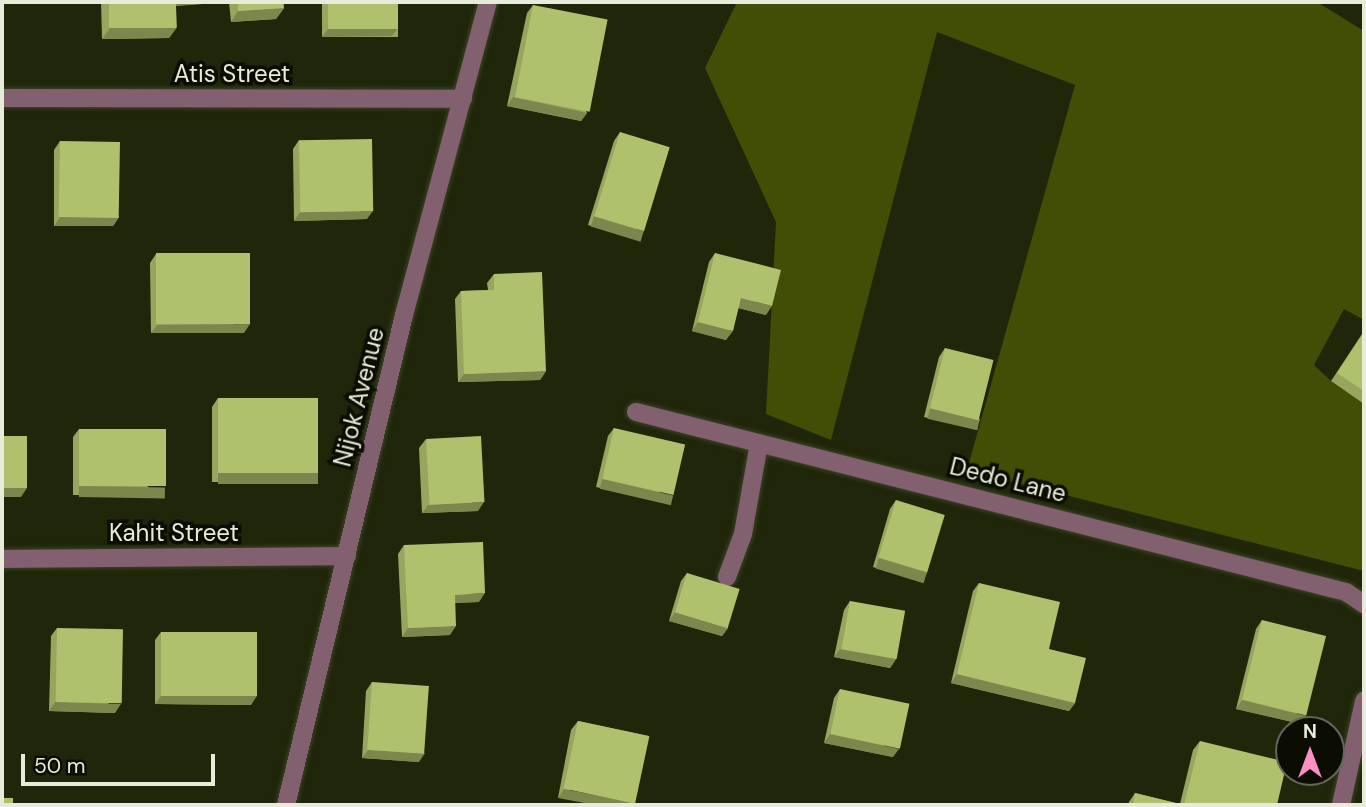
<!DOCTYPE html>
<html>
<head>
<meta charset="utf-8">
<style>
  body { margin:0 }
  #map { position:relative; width:1366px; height:807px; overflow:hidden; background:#202609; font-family:"DM Sans",sans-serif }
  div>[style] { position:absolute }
  .green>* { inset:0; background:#424d06 }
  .roads { filter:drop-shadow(0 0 2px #3c4226) drop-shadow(0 0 2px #3c4226) }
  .minor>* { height:18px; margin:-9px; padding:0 9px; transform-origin:9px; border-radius:9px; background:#836070 }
  .wall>* { inset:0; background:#97a65f; transform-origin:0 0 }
  .shaded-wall>* { inset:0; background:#7b874d; transform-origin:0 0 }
  .building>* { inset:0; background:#b0c16e; transform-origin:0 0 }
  span { translate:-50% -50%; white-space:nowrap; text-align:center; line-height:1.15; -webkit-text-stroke:7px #0b0d03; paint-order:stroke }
  .street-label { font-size:24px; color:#e7ecda }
  .frame { position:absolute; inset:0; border:4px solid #e7ecda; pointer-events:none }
  .north { position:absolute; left:1275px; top:716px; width:70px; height:70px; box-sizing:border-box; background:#0b0d03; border:2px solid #636659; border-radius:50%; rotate:0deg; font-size:19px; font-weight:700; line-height:28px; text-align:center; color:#e7ecda }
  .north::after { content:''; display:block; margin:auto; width:24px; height:32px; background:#fc8fc3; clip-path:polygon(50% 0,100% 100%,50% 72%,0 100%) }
  .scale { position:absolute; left:21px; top:754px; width:194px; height:32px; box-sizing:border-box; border:4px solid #e7ecda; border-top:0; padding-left:9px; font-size:21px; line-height:24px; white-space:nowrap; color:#e7ecda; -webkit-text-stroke:5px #0b0d03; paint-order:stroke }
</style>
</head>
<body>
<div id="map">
  <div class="green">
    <i style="clip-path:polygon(737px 2px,1317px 2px,1364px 31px,1364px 320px,1344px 309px,1314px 365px,1331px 381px,1364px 404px,1364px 571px,967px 470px,1075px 85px,937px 32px,831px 440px,766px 414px,776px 222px,705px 68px)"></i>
  </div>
  <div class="roads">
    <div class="minor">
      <i style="left:2px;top:98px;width:461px;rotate:0.1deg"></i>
      <i style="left:636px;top:412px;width:716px;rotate:14.23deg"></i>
      <i style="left:1330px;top:588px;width:16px;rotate:14deg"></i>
      <i style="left:1346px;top:592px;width:22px;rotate:34deg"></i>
      <i style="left:2px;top:559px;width:345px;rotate:-0.5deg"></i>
      <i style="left:727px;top:577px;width:46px;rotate:-69.6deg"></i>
      <i style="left:743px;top:534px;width:92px;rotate:-80deg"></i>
      <i style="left:286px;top:805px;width:504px;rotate:-76.46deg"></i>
      <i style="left:404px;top:315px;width:324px;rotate:-75deg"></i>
      <i style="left:1341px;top:805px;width:107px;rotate:-77.5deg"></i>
    </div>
  </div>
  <div class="wall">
    <i style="clip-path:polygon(101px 2px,283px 2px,284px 8px,276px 19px,231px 22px,229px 2px,176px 6px,177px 27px,169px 38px,102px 39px)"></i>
    <i style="left:322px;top:2px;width:76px;height:35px"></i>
    <i style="clip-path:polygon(533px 5px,587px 113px,581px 121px,507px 106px,527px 13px)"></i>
    <i style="clip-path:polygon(620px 132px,638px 240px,588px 225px,614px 141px)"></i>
    <i style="clip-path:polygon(299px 140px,367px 219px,294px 221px,293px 149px)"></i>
    <i style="clip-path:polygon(60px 141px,119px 217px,113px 226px,54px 226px,54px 150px)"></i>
    <i style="clip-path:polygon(715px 253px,766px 315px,738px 308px,726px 340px,692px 331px,709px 262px)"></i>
    <i style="clip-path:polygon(156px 254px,244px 333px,151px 333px,150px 263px)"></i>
    <i style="clip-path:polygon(494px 274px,546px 371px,540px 380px,458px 382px,455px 299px,461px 291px,488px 290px,487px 283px)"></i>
    <i style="clip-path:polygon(1364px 331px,1364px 404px,1331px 381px)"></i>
    <i style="clip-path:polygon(945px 348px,980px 420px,974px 429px,924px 417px,939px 357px)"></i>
    <i style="clip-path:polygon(218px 398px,312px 482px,212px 482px,212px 407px)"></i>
    <i style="clip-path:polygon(614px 428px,667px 503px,596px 487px,608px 436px)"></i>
    <i style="clip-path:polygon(79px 429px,159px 496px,73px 495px,73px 437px)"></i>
    <i style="clip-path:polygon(426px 439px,478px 511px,422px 513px,419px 448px)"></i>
    <i style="clip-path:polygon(896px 500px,927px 573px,921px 582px,873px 567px,890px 509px)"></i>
    <i style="clip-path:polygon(404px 545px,479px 602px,455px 603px,450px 635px,402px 637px,398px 554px)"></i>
    <i style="clip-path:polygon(687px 573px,728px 628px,722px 636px,669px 621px,681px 581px)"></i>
    <i style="clip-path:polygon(979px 583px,1075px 703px,1069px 711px,951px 683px,973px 591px)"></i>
    <i style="clip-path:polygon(850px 601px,896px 659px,890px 668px,834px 657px,844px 610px)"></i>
    <i style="clip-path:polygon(1262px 620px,1301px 724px,1236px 709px,1256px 629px)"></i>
    <i style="clip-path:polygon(57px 628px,115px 713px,49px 711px,51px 636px)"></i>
    <i style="clip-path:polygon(161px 632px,251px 705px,155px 704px,155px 640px)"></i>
    <i style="clip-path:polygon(372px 682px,419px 762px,362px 758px,366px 691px)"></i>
    <i style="clip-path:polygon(840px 689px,893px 757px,824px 743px,834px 698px)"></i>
    <i style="clip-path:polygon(578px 721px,649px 736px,558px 798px,571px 730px)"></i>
    <i style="clip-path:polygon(1200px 741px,1277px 805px,1128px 805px,1129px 802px,1135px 793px,1180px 804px,1193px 750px)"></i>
  </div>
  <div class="shaded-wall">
    <i style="clip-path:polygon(172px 2px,229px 2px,169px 6px)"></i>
    <i style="clip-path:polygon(284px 8px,276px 19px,231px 22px,238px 11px)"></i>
    <i style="clip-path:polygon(177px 27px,169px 38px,102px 39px,110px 28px)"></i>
    <i style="clip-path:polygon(398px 28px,392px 36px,322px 37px,328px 29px)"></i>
    <i style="clip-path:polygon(513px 97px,587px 113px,581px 121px,507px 106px)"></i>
    <i style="clip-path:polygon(373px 211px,367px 219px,294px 221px,300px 212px)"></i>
    <i style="left:594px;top:216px;width:52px;height:11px;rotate:17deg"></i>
    <i style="clip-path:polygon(60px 217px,119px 217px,113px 226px,54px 226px)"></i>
    <i style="clip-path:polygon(741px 298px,772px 306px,766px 315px,735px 307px)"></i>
    <i style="clip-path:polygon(698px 322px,733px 331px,726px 340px,692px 331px)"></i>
    <i style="clip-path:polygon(250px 324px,244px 333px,151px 333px,157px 325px)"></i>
    <i style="clip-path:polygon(546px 371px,540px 380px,458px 382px,464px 374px)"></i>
    <i style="left:930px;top:408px;width:51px;height:11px;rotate:13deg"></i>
    <i style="left:218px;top:473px;width:100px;height:11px"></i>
    <i style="left:602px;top:479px;width:73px;height:10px;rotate:13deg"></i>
    <i style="left:79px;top:486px;width:86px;height:11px;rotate:1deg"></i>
    <i style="clip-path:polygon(2px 488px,27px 488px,21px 497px,2px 497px)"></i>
    <i style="clip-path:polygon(484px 502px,478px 511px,422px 513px,428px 505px)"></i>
    <i style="left:879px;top:558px;width:50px;height:11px;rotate:17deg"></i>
    <i style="clip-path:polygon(485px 593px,479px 602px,449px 603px,455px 595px)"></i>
    <i style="clip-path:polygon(675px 612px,728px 628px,722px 636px,669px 621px)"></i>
    <i style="clip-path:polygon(456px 626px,450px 635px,402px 637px,408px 628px)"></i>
    <i style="clip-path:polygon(840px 649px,896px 659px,890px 668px,834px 657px)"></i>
    <i style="clip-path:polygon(957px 674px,1075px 703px,1069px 711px,951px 683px)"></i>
    <i style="clip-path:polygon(161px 696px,257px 696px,251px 705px,155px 704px)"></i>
    <i style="clip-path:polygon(1242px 700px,1307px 716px,1301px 724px,1236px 709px)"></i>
    <i style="clip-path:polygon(55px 702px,121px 704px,115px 713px,49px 711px)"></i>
    <i style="clip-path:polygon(830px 734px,899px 749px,893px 757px,824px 743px)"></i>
    <i style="clip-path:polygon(368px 750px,425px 753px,419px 762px,362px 758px)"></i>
    <i style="clip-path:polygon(564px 789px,635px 803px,633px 805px,595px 805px,558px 798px)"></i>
  </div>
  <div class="building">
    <i style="left:109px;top:2px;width:67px;height:26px"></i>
    <i style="clip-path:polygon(238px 2px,283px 2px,284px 8px,238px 11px)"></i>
    <i style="left:328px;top:2px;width:70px;height:27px"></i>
    <i style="left:533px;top:5px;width:76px;height:94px;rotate:11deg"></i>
    <i style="left:620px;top:132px;width:52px;height:88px;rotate:17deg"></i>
    <i style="left:372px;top:139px;width:72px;height:73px;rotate:89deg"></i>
    <i style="left:60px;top:141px;width:60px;height:76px;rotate:1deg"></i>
    <i style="left:250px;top:253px;width:71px;height:94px;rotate:90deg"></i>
    <i style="clip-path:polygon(715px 253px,781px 270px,772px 306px,741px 298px,733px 331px,698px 322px)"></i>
    <i style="clip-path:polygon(542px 272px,546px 371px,464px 374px,461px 291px,494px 290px,494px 274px)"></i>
    <i style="clip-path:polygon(1364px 332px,1364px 391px,1337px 373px)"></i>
    <i style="left:945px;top:348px;width:50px;height:62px;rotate:14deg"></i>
    <i style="left:218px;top:398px;width:100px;height:75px"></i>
    <i style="left:614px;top:428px;width:73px;height:52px;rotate:13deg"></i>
    <i style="left:79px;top:429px;width:87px;height:57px"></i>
    <i style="left:2px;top:436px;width:25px;height:52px"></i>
    <i style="left:481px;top:436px;width:66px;height:55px;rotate:87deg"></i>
    <i style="left:896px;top:500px;width:51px;height:60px;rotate:17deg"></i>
    <i style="clip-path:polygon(483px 542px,485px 593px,455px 595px,456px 626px,408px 628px,404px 545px)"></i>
    <i style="left:687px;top:573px;width:55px;height:41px;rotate:17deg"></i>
    <i style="clip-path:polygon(979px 583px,1060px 602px,1049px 649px,1086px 658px,1075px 703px,957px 674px)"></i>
    <i style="left:850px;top:601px;width:56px;height:49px;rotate:10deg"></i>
    <i style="left:1262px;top:620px;width:66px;height:82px;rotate:14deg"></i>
    <i style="left:57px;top:628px;width:66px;height:74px;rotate:1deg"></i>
    <i style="left:161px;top:632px;width:96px;height:64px"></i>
    <i style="left:372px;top:682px;width:57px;height:68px;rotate:4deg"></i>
    <i style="left:840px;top:689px;width:71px;height:46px;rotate:12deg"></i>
    <i style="left:578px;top:721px;width:73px;height:69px;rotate:12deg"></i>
    <i style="clip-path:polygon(1200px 741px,1287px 762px,1277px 805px,1133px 805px,1135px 793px,1184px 805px)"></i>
    <i style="left:2px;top:798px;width:11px;height:7px"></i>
  </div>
  <div class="street-label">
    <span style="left:232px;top:74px">Atis Street</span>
    <span style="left:359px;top:397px;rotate:-76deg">Nijok Avenue</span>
    <span style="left:1008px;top:480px;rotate:14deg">Dedo Lane</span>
    <span style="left:174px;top:533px">Kahit Street</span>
  </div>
  <div class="frame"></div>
  <div class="north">N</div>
  <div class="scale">50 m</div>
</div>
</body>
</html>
